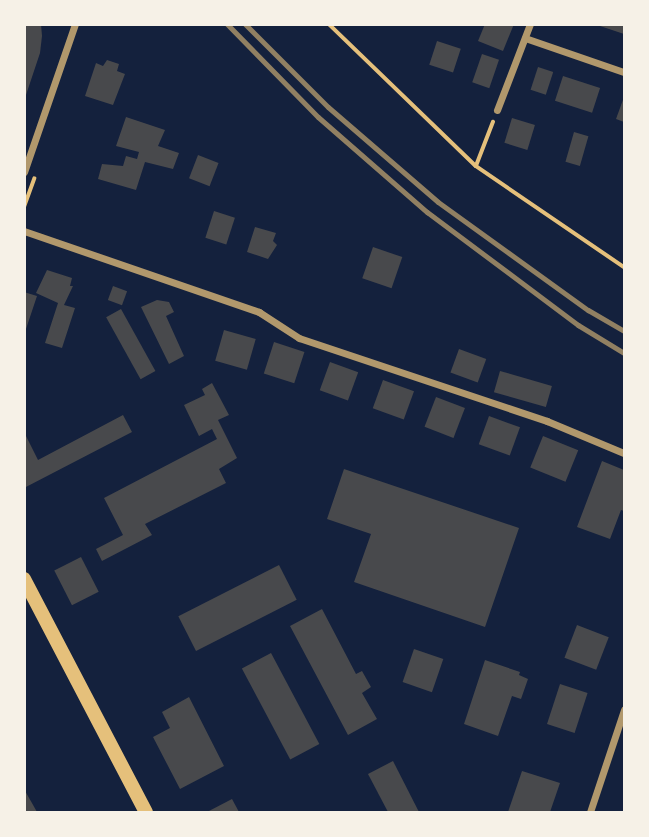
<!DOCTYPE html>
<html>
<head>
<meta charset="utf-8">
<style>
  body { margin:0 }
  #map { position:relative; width:649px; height:837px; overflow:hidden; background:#14213d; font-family:Quicksand,sans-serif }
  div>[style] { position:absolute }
  .building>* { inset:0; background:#48494c; transform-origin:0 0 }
  .path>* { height:3.5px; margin:-1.75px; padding:0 1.75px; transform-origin:1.75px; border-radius:1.75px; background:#e5c07b }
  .minor>* { height:7px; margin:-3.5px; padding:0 3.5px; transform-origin:3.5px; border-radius:3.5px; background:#b1986c }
  .secondary>* { height:14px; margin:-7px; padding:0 7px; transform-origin:7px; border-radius:7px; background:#e5c07b }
  .rail>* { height:5px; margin:-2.5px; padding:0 2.5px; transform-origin:2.5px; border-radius:2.5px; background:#918062 }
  span { translate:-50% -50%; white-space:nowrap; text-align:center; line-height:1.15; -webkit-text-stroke:7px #f6f1e7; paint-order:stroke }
  .frame { position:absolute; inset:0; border:26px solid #f6f1e7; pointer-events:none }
</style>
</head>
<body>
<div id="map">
  <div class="building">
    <i style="clip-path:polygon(24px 24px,41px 24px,42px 36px,40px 53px,25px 98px)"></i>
    <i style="clip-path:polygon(485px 24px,514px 24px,503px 51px,478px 41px)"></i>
    <i style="clip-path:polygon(597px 24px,624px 24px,624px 34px,597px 25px)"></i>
    <i style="left:437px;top:41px;width:25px;height:25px;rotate:18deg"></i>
    <i style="left:482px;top:54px;width:18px;height:30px;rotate:19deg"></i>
    <i style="clip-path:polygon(107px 60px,119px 64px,117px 71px,125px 74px,113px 105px,85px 96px,96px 63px,103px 66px)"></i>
    <i style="left:538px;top:67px;width:16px;height:24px;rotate:18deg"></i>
    <i style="left:563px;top:76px;width:39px;height:26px;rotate:18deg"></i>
    <i style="clip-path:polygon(624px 97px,624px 122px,616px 119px)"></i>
    <i style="clip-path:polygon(126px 117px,165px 130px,158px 146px,179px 153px,173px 169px,145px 162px,136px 190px,98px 179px,102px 164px,123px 166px,126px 156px,137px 159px,139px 152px,116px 146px)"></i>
    <i style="left:512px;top:118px;width:24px;height:26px;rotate:17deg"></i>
    <i style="left:574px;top:132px;width:15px;height:31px;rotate:16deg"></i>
    <i style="left:198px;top:155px;width:22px;height:25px;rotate:21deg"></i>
    <i style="left:214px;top:211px;width:22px;height:28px;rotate:18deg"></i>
    <i style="clip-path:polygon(255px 227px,276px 233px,273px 241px,277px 245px,268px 259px,247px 252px)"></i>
    <i style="left:373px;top:247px;width:31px;height:33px;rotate:19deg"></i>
    <i style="clip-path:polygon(47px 270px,72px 278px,70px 286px,73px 286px,64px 305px,75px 308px,62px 348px,45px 343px,58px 303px,36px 293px)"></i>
    <i style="left:113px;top:286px;width:15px;height:15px;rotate:20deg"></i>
    <i style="clip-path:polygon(24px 292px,37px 296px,25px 332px,24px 332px)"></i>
    <i style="clip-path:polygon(157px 300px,169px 302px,174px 312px,166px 316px,184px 356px,169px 364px,141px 307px)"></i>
    <i style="left:121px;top:309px;width:71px;height:17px;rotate:61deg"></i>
    <i style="left:224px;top:330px;width:33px;height:32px;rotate:16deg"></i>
    <i style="left:274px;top:342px;width:32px;height:33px;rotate:18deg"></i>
    <i style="left:459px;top:349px;width:29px;height:25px;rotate:20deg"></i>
    <i style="left:330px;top:362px;width:30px;height:30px;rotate:20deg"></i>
    <i style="left:500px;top:371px;width:54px;height:22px;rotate:16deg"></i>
    <i style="left:383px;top:380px;width:33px;height:30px;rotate:20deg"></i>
    <i style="clip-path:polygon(212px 383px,229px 415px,218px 420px,237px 458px,219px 469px,226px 483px,145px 524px,152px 535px,102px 561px,96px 549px,123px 535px,104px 498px,217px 439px,212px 429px,199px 436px,184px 405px,205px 395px,202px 389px)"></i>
    <i style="left:436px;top:397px;width:31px;height:32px;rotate:21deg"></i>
    <i style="clip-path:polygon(123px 415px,132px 432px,24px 488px,24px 432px,38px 460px)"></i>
    <i style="left:489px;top:416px;width:33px;height:30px;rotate:20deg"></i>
    <i style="left:543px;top:436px;width:38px;height:34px;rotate:22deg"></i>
    <i style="clip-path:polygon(602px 461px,624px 470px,624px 511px,621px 510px,610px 539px,577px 527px)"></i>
    <i style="clip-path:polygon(344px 469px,519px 528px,485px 627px,354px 582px,371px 534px,327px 519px)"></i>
    <i style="left:81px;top:557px;width:39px;height:30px;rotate:63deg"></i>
    <i style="left:279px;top:565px;width:39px;height:113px;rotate:63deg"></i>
    <i style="clip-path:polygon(322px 609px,356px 674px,362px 671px,371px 687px,362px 693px,377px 719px,348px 735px,290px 626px)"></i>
    <i style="left:577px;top:625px;width:34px;height:35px;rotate:21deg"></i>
    <i style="left:414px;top:649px;width:31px;height:35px;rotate:19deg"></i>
    <i style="left:271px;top:653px;width:103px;height:33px;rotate:62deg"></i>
    <i style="clip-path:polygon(485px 660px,520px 672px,519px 675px,528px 679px,521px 699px,512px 696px,498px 736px,464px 724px)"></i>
    <i style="left:560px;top:684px;width:29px;height:42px;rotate:18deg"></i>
    <i style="clip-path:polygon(189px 697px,224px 766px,180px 789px,153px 737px,170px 728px,162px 712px)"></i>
    <i style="clip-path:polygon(393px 761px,419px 812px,388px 812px,368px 774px)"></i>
    <i style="clip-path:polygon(522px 771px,560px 783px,550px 812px,508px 812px)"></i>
    <i style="clip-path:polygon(24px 789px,37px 812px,24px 812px)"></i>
    <i style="clip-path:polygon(232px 799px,239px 812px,207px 812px)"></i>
  </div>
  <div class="path">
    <i style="left:329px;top:24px;width:204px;rotate:44deg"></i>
    <i style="left:476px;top:166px;width:179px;rotate:34.3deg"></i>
    <i style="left:476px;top:166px;width:47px;rotate:-68.9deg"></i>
    <i style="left:24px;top:207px;width:30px;rotate:-70deg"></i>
  </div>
  <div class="minor">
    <i style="left:525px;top:38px;width:105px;rotate:19deg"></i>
    <i style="left:497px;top:110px;width:92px;rotate:-69deg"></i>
    <i style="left:24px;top:172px;width:157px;rotate:-71deg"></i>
    <i style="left:24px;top:231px;width:249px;rotate:19deg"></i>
    <i style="left:259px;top:312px;width:48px;rotate:33deg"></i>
    <i style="left:299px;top:338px;width:262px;rotate:18.5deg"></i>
    <i style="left:547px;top:421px;width:83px;rotate:22.6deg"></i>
    <i style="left:590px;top:812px;width:108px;rotate:-71.6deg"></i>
  </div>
  <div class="secondary">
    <i style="left:24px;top:579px;width:263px;rotate:62.4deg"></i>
  </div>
  <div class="rail">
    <i style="left:227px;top:24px;width:130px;rotate:45.6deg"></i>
    <i style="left:318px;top:117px;width:145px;rotate:41.1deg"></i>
    <i style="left:427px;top:212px;width:189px;rotate:36.8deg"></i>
    <i style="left:578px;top:325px;width:54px;rotate:31.3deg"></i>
    <i style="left:245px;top:24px;width:117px;rotate:45deg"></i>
    <i style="left:328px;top:107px;width:145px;rotate:40.8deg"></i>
    <i style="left:438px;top:202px;width:185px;rotate:35.8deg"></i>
    <i style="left:588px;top:310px;width:42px;rotate:30.3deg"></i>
  </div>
  <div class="frame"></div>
</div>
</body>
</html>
